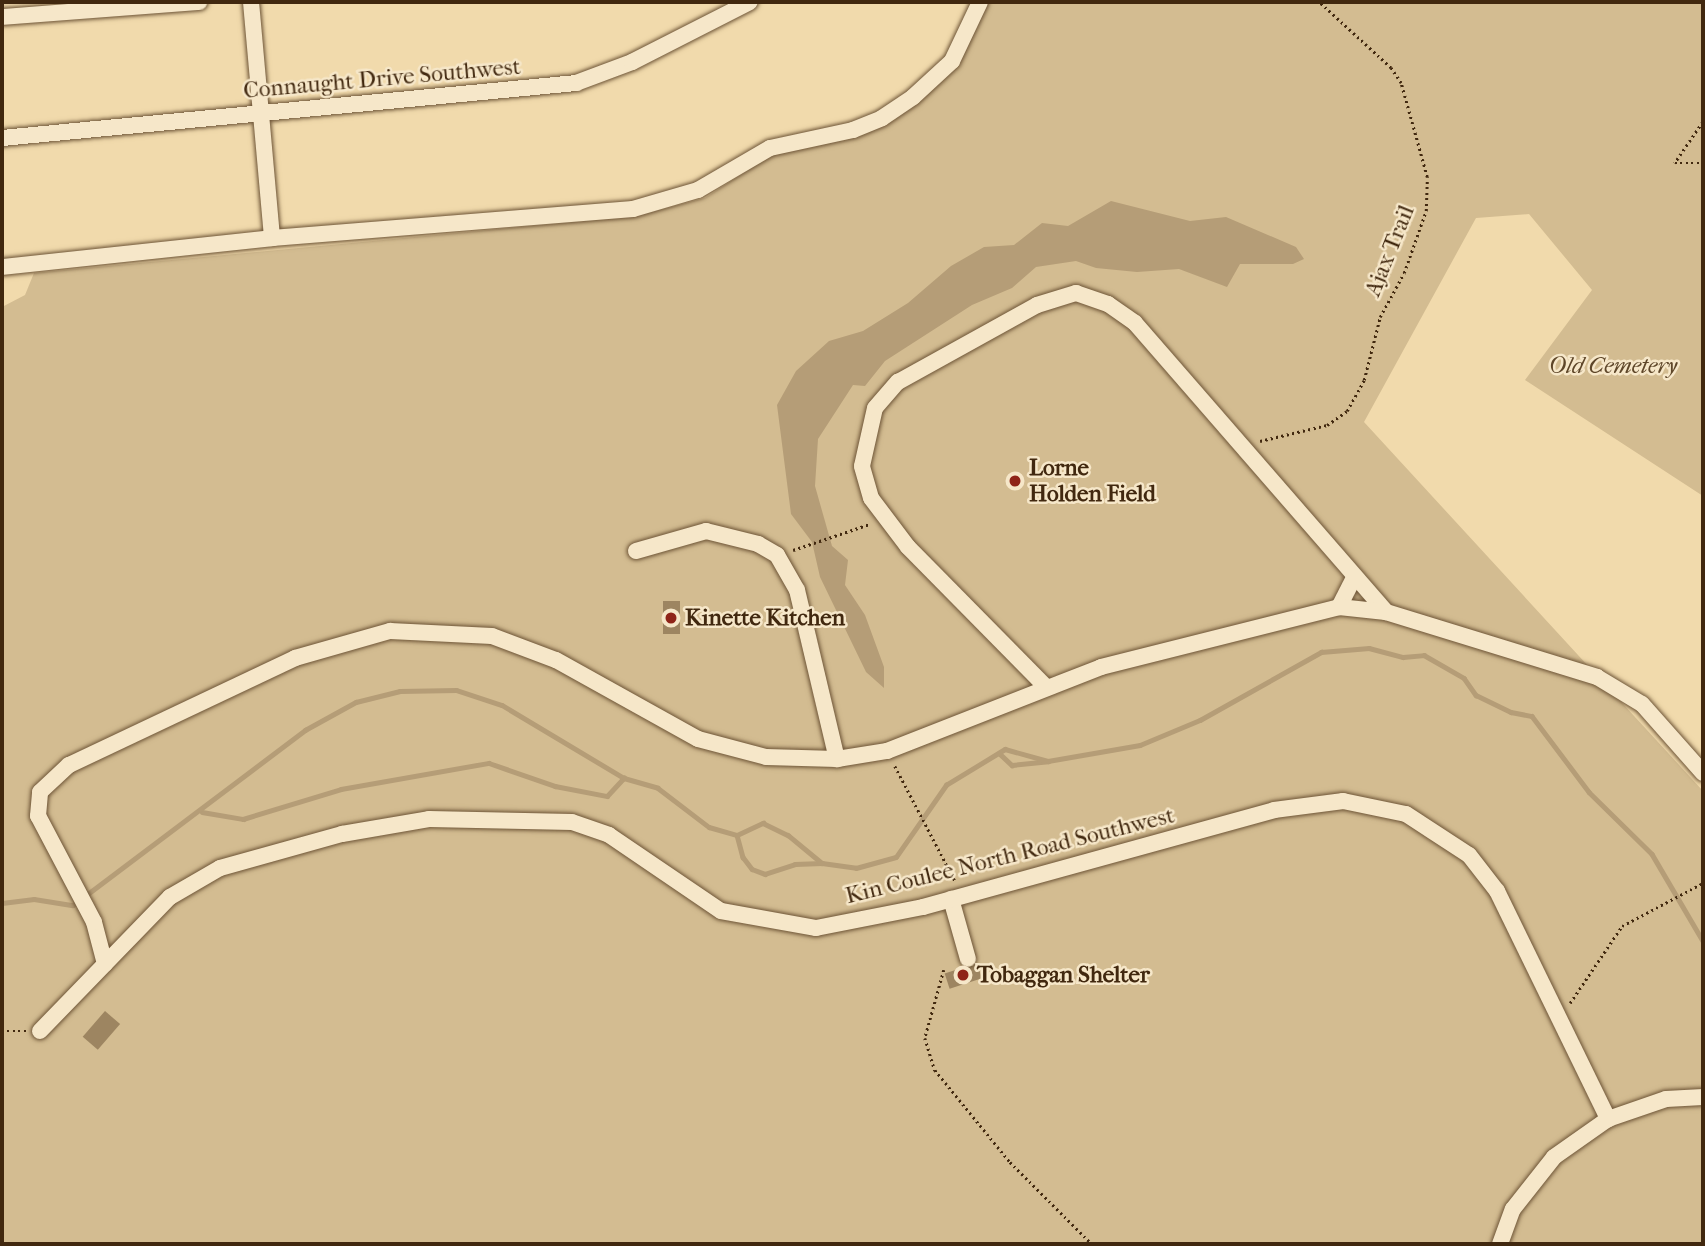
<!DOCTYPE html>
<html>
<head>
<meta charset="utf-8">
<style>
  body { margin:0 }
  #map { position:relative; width:1705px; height:1246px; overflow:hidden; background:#f1daac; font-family:"IM FELL French Canon",serif }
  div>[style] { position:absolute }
  .green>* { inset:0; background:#d3bc91 }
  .water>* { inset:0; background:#b59d77 }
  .stream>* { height:4.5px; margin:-2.25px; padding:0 2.25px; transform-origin:2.25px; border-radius:2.25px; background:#b59d77 }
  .building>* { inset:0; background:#9d8561; transform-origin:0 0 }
  .path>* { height:2.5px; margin-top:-1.25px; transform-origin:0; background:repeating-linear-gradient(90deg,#41280f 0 2px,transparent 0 5.5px) }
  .roads { filter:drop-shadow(0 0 2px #6d5436) drop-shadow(0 0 2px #6d5436) }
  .minor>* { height:16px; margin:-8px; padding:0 8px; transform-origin:8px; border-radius:8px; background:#f6e7c9 }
  .dots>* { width:19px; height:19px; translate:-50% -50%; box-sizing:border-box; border:4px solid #f6e7c9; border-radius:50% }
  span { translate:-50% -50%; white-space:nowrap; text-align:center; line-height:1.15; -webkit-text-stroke:5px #f6e7c9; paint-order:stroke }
  .street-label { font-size:23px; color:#41280f }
  .park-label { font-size:23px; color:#5e4629; font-style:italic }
  .poi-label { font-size:23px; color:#41280f; font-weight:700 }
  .left { translate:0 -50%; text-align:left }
  .frame { position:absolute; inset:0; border:4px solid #41280f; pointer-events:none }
</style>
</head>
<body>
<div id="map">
  <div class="green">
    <i style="clip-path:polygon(985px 2px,1703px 2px,1703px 496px,1525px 380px,1592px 290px,1529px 214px,1476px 218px,1364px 422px,1703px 791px,1703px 1244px,2px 1244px,2px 307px,25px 295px,34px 273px,637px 216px,705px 198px,773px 154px,919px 100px)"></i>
  </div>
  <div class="water">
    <i style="clip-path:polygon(1111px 201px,1190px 221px,1226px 217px,1296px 247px,1304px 259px,1293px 264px,1240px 264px,1227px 287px,1179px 269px,1137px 272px,1096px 268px,1076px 261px,1036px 267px,1012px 288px,972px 305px,885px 361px,865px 386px,853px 385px,818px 439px,815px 486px,832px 546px,848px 560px,845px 585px,865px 615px,884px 667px,884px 688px,866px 672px,820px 577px,812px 542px,791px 514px,777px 405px,796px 371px,829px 341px,863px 331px,908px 303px,951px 266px,984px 247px,1014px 245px,1042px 223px,1068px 226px)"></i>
  </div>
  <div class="stream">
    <i style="left:999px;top:753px;width:18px;rotate:43deg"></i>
    <i style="left:1012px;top:765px;width:36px;rotate:-6deg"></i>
    <i style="left:202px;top:812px;width:42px;rotate:9.7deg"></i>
    <i style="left:243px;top:819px;width:102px;rotate:-17deg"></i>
    <i style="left:341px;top:789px;width:150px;rotate:-10deg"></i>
    <i style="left:489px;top:763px;width:70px;rotate:19.2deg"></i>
    <i style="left:555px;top:786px;width:53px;rotate:10.9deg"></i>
    <i style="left:607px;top:796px;width:25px;rotate:-47deg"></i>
    <i style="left:737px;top:835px;width:23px;rotate:75deg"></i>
    <i style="left:743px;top:857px;width:15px;rotate:53deg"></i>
    <i style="left:752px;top:869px;width:14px;rotate:21deg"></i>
    <i style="left:765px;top:874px;width:32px;rotate:-18deg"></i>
    <i style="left:795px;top:864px;width:27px;rotate:-2deg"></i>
    <i style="left:2px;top:903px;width:32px;rotate:-7deg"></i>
    <i style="left:34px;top:899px;width:39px;rotate:9deg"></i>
    <i style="left:73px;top:905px;width:291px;rotate:-37deg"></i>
    <i style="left:305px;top:730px;width:58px;rotate:-28.8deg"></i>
    <i style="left:356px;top:702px;width:45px;rotate:-14deg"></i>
    <i style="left:400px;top:691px;width:56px;rotate:-1deg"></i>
    <i style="left:456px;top:690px;width:48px;rotate:18.1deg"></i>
    <i style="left:502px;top:705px;width:142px;rotate:30.9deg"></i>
    <i style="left:624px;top:778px;width:35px;rotate:16deg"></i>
    <i style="left:658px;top:788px;width:64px;rotate:37.4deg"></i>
    <i style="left:709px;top:827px;width:29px;rotate:16deg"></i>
    <i style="left:737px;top:835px;width:29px;rotate:-25deg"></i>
    <i style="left:763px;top:823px;width:28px;rotate:26deg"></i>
    <i style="left:788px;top:835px;width:44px;rotate:39.5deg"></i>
    <i style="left:822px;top:863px;width:34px;rotate:8deg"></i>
    <i style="left:856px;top:868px;width:41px;rotate:-15.4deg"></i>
    <i style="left:896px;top:857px;width:88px;rotate:-55.2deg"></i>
    <i style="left:946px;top:785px;width:69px;rotate:-31.4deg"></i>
    <i style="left:1005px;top:749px;width:45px;rotate:15.6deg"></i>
    <i style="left:1048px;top:761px;width:93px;rotate:-9.9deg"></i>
    <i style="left:1140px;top:745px;width:65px;rotate:-22.6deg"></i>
    <i style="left:1200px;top:720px;width:139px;rotate:-29.3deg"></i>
    <i style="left:1321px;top:652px;width:48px;rotate:-4.8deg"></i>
    <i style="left:1369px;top:648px;width:35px;rotate:15deg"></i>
    <i style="left:1403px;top:657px;width:21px;rotate:-5deg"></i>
    <i style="left:1424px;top:655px;width:46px;rotate:29.9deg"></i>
    <i style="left:1464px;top:678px;width:21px;rotate:55deg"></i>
    <i style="left:1476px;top:695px;width:39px;rotate:26deg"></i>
    <i style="left:1511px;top:712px;width:21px;rotate:11deg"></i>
    <i style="left:1532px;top:716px;width:95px;rotate:53.1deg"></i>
    <i style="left:1589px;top:792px;width:88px;rotate:44.5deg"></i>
    <i style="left:1652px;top:854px;width:101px;rotate:59.6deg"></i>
  </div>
  <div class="building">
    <i style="left:663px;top:601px;width:17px;height:33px"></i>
    <i style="left:977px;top:963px;width:16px;height:34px;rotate:72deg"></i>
    <i style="left:105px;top:1011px;width:20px;height:34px;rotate:41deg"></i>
  </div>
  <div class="path">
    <i style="left:1703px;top:122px;width:50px;rotate:124.3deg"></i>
    <i style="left:1675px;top:163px;width:28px"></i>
    <i style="left:1260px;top:441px;width:69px;rotate:-13.4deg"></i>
    <i style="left:1327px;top:425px;width:24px;rotate:-35deg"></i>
    <i style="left:1347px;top:411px;width:35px;rotate:-61deg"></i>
    <i style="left:1364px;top:380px;width:65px;rotate:-75.7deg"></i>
    <i style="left:1380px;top:317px;width:50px;rotate:-61.4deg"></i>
    <i style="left:1404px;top:273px;width:66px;rotate:-70.5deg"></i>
    <i style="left:1426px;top:211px;width:34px;rotate:-88deg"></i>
    <i style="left:1427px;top:177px;width:98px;rotate:-105.5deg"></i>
    <i style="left:1401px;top:83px;width:18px;rotate:-124deg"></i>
    <i style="left:1391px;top:68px;width:98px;rotate:-137.5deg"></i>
    <i style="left:793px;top:550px;width:81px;rotate:-18.7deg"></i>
    <i style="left:895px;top:766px;width:130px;rotate:62.4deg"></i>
    <i style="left:944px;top:970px;width:71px;rotate:105.6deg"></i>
    <i style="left:925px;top:1038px;width:34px;rotate:73deg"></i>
    <i style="left:935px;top:1070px;width:119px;rotate:50.8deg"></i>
    <i style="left:1010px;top:1162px;width:116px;rotate:45deg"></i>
    <i style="left:1570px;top:1003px;width:93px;rotate:-56deg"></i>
    <i style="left:1622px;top:926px;width:92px;rotate:-28deg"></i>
    <i style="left:2px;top:1031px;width:24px"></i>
  </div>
  <div class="roads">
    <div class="minor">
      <i style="left:251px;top:2px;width:237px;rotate:84.9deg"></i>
      <i style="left:2px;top:17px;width:198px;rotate:-4.4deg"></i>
      <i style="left:2px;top:138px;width:577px;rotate:-5.47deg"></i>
      <i style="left:576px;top:83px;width:60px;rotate:-20.6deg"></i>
      <i style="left:632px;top:62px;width:132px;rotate:-27deg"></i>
      <i style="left:2px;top:267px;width:272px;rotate:-6.1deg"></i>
      <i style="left:272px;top:238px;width:362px;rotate:-4.6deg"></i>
      <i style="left:633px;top:209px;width:68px;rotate:-16.3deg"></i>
      <i style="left:698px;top:190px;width:83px;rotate:-30.3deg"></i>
      <i style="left:770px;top:148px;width:85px;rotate:-12.2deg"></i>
      <i style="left:853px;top:130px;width:31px;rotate:-22deg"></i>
      <i style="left:882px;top:118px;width:37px;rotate:-34deg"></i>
      <i style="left:913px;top:97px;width:53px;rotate:-42.7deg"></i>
      <i style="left:952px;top:61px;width:65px;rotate:-64.6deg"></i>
      <i style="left:636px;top:551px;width:73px;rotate:-15.9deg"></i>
      <i style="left:706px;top:531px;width:54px;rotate:14deg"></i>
      <i style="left:758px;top:544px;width:22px;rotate:30deg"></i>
      <i style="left:777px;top:555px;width:40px;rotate:60.3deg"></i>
      <i style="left:797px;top:590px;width:174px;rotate:76.7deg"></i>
      <i style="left:1339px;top:607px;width:34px;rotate:-63deg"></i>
      <i style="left:1045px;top:686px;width:195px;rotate:-134.6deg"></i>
      <i style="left:908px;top:547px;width:61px;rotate:-127.1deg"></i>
      <i style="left:871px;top:498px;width:33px;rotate:-106deg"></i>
      <i style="left:862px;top:466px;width:59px;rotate:-77.4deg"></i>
      <i style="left:875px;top:408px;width:35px;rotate:-49deg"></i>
      <i style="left:898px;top:382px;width:159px;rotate:-29deg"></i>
      <i style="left:1037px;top:305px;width:41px;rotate:-17.1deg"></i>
      <i style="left:1076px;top:293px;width:34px;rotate:19deg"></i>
      <i style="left:1108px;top:304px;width:33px;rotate:35deg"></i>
      <i style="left:1135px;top:323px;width:383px;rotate:49deg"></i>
      <i style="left:951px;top:899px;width:62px;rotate:74.2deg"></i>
      <i style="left:105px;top:964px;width:43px;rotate:-104.7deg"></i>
      <i style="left:94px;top:922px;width:120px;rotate:-117.8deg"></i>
      <i style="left:38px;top:816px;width:24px;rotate:-85deg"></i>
      <i style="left:40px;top:792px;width:40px;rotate:-43deg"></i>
      <i style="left:69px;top:765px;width:250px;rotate:-25.3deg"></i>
      <i style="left:295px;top:658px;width:99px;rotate:-15.9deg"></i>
      <i style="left:390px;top:631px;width:102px;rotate:2.8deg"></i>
      <i style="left:492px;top:636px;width:68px;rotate:20.6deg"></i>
      <i style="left:556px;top:660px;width:162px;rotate:29.1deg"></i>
      <i style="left:698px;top:739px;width:70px;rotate:14.8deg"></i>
      <i style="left:766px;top:757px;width:71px;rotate:1.6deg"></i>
      <i style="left:837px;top:759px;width:51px;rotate:-9.1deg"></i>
      <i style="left:887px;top:751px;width:230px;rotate:-21.4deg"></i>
      <i style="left:1101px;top:667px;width:245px;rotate:-14.1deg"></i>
      <i style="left:1339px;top:607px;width:47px;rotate:6.1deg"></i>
      <i style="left:1386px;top:612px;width:221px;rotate:17.1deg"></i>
      <i style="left:1597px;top:677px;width:52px;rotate:31deg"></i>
      <i style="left:1642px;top:704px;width:92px;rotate:48.5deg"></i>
      <i style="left:40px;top:1031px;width:187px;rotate:-45.9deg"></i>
      <i style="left:170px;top:897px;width:58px;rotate:-30.1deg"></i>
      <i style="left:220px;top:868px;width:127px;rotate:-15.6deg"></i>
      <i style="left:342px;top:834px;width:88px;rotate:-9.8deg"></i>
      <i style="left:429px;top:819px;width:143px;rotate:1.2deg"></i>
      <i style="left:572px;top:822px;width:39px;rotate:19deg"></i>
      <i style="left:609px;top:835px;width:135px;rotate:34.2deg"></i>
      <i style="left:721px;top:911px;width:97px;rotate:10.1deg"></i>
      <i style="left:816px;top:928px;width:109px;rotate:-11.1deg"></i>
      <i style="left:923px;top:907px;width:364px;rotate:-15.4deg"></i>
      <i style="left:1274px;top:810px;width:70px;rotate:-7.4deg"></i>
      <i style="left:1343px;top:801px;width:64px;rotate:11.7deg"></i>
      <i style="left:1406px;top:814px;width:75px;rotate:33.1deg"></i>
      <i style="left:1469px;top:855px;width:46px;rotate:52.1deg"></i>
      <i style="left:1497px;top:891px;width:254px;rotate:64deg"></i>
      <i style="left:1500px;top:1244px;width:37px;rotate:-70deg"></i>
      <i style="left:1513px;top:1209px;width:66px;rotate:-51.7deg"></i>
      <i style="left:1554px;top:1157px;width:66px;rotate:-35.1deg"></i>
      <i style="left:1608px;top:1119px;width:61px;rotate:-19deg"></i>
      <i style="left:1666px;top:1099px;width:37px;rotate:-3deg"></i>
    </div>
  </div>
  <div class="dots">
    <i style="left:1015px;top:481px;background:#8f2418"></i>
    <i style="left:671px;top:618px;background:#8f2418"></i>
    <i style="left:963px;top:975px;background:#8f2418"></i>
  </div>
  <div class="street-label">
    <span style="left:382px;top:79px;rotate:-5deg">Connaught Drive Southwest</span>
    <span style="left:1390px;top:251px;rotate:-68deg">Ajax Trail</span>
    <span style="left:1010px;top:856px;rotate:-14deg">Kin Coulee North Road Southwest</span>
  </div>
  <div class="park-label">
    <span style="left:1613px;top:366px">Old Cemetery</span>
  </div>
  <div class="poi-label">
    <span class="left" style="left:1029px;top:481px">Lorne<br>Holden Field</span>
    <span class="left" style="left:685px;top:618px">Kinette Kitchen</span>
    <span class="left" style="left:977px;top:975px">Tobaggan Shelter</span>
  </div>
  <div class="frame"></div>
</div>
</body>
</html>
